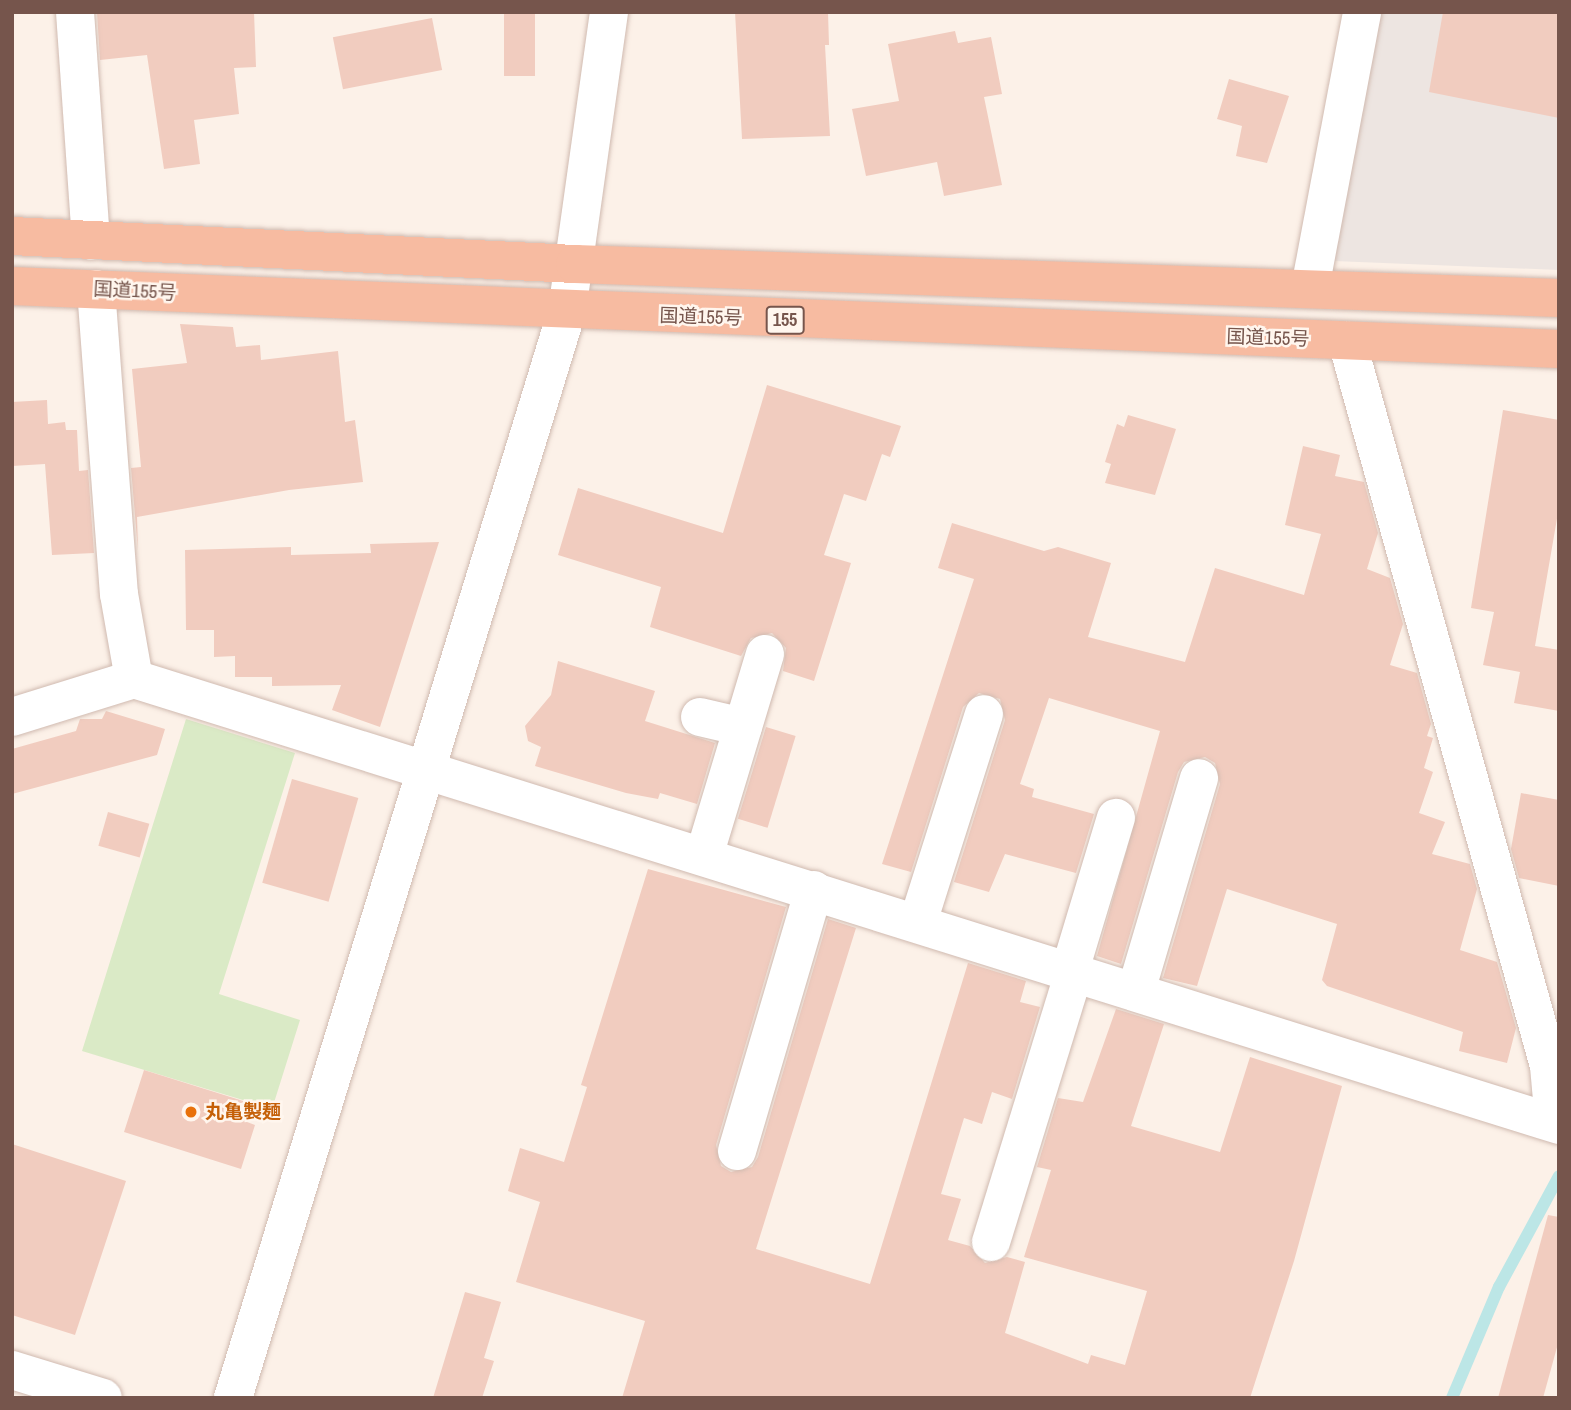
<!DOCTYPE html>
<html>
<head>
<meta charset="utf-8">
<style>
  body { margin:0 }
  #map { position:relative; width:1571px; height:1410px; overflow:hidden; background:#fcf1e8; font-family:"Archivo Narrow","Noto Sans JP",sans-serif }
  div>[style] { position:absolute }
  .industrial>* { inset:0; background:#ede5e1 }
  .green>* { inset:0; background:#daeac6 }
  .stream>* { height:12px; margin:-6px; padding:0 6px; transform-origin:6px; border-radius:6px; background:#bce6e6 }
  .building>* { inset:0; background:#f1ccbf; transform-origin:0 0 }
  .roads { filter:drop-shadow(0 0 2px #d0bab0) drop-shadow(0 0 2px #d0bab0) }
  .minor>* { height:38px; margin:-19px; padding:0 19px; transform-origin:19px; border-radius:19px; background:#fff }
  .tertiary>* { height:38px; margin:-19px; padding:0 19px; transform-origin:19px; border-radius:19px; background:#fff }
  .trunk>* { height:38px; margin:-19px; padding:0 19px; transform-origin:19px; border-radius:19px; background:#f7bba1 }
  .dots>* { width:19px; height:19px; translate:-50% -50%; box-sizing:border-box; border:4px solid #fff6ee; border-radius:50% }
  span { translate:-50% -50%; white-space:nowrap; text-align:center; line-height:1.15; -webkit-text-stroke:5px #fff6ee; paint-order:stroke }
  .shield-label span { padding:2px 5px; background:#fff6ee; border:2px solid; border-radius:5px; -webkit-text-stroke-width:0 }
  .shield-label { font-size:18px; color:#76554c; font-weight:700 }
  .street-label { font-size:19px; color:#76554c }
  .food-label { font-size:19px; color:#c56008; font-weight:700 }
  .left { translate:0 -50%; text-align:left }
  .frame { position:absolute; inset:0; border:14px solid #76554c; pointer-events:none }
</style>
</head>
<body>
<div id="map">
  <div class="industrial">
    <i style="clip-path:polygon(1377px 12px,1559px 12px,1559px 270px,1334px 261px)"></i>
  </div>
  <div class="green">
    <i style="clip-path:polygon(186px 719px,295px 753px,219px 994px,300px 1020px,272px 1109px,82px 1051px)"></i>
  </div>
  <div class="stream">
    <i style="left:1452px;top:1398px;width:121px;rotate:-67.1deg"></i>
    <i style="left:1499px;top:1287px;width:126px;rotate:-61.6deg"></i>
  </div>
  <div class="building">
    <i style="clip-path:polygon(97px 12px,254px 12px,256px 67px,234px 68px,239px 114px,194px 120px,200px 164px,164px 169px,147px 55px,100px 60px)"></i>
    <i style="left:504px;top:12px;width:31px;height:64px"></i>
    <i style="clip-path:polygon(735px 12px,828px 12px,829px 45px,825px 45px,830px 136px,742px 139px)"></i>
    <i style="clip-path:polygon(1443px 12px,1559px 12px,1559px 118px,1429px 92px)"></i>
    <i style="left:432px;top:18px;width:53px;height:101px;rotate:79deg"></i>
    <i style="clip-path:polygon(955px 31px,958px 43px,991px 37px,1002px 94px,984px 97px,1002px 185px,944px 196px,937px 162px,866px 176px,852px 109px,899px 101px,888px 44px)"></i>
    <i style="clip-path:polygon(1229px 79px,1289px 96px,1267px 163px,1236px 156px,1242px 126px,1217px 119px)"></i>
    <i style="clip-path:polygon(180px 324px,233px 327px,236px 347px,260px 345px,261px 360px,338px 351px,345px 422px,355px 420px,363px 482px,289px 490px,137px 517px,138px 551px,131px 468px,141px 467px,132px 369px,187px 363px)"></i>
    <i style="clip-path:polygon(767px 385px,901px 426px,890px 457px,882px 454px,866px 501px,844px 494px,824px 555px,851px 563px,814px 681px,783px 671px,786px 648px,772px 633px,751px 638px,741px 656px,650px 627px,661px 587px,558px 555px,578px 488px,723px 533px)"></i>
    <i style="clip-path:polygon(47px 400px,48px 424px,65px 422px,66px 430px,77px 430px,79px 471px,88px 470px,94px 553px,52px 555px,45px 464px,12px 466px,12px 402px)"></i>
    <i style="clip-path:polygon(1503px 410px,1559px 420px,1559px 507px,1535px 646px,1559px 650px,1559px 711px,1514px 703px,1520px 672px,1483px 665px,1494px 612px,1471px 608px)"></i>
    <i style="clip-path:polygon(1128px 415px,1176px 429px,1155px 495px,1105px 483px,1111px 464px,1105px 462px,1117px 424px,1124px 427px)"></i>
    <i style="clip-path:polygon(1303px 446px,1340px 455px,1335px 476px,1364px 482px,1378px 533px,1367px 569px,1390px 578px,1403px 624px,1390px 665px,1417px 673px,1431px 724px,1427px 736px,1433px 738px,1424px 768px,1433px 772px,1419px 813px,1445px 822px,1432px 854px,1470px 864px,1477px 889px,1460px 950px,1497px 962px,1516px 1028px,1507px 1063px,1459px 1051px,1463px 1032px,1327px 986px,1322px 980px,1337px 924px,1227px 889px,1197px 986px,1163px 978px,1220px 784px,1215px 763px,1205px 757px,1184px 762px,1178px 772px,1121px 964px,1097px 956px,1160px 731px,1049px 698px,1020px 784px,1034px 789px,1032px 797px,1094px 814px,1076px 873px,1005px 854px,989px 892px,954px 882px,1005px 720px,1000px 699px,979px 693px,963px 707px,911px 872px,882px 864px,974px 579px,938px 568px,952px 523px,1044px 551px,1058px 547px,1111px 563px,1088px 637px,1185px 662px,1215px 568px,1304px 595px,1321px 534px,1285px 525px)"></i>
    <i style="clip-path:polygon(439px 542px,380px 727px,332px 710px,341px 685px,272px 686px,272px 677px,235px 677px,235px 656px,214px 657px,214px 630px,186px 630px,185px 550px,291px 547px,291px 555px,371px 553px,370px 544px)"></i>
    <i style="clip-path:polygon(558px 661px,655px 691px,645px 721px,715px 743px,697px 804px,660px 793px,658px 799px,626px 793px,535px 766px,541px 747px,528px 741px,525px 726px,551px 695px)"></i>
    <i style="clip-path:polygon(106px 711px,165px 729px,157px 755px,12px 794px,12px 749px,76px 731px,80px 719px,102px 719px)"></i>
    <i style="left:766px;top:727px;width:31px;height:96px;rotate:17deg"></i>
    <i style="left:292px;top:779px;width:69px;height:108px;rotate:16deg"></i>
    <i style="clip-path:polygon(1521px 793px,1559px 800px,1559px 886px,1519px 878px,1511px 849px)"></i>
    <i style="left:108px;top:812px;width:43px;height:35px;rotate:16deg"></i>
    <i style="clip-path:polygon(648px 869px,786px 907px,716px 1145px,721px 1166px,731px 1172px,752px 1167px,758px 1157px,828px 919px,856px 928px,756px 1249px,870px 1284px,968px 963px,1026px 981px,1020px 1002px,1040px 1007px,1012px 1099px,992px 1092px,982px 1124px,964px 1118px,941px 1194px,961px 1199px,948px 1240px,970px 1246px,985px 1263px,1007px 1257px,1025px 1262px,1005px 1333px,1088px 1364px,1091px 1355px,1125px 1365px,1147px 1291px,1024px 1257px,1051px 1170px,1037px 1167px,1058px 1098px,1083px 1102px,1116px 1009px,1164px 1024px,1131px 1126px,1220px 1152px,1250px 1057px,1342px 1086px,1294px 1261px,1250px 1398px,622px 1398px,645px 1321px,516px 1282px,540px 1202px,508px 1191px,520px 1148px,564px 1162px,587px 1087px,581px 1085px)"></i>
    <i style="clip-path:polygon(144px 1070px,253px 1104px,247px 1122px,255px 1125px,241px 1169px,124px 1132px)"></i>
    <i style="clip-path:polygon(12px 1144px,126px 1181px,75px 1335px,12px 1315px)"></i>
    <i style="clip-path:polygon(1548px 1215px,1559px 1217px,1559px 1340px,1543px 1398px,1498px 1398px)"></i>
    <i style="clip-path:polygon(465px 1292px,501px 1302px,484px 1358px,494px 1361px,482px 1398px,433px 1398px)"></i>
  </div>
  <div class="roads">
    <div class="minor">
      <i style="left:75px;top:12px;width:229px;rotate:86deg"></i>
      <i style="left:1310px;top:288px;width:281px;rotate:-79.3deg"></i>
      <i style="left:96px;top:289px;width:306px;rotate:85.7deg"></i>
      <i style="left:119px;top:594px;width:86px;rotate:80deg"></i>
      <i style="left:1347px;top:341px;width:753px;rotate:74.43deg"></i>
      <i style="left:1549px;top:1066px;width:56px;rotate:84.9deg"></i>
      <i style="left:12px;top:717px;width:128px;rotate:-17.3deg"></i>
      <i style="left:134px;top:679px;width:1493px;rotate:17.38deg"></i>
      <i style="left:700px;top:717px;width:44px;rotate:13.1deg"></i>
      <i style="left:704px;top:856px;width:211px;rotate:-73.2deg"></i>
      <i style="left:918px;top:922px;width:218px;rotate:-72.4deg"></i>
      <i style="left:1070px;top:970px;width:159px;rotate:-73.2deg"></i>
      <i style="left:1136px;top:991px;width:222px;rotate:-73.5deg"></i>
      <i style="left:737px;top:1151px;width:272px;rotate:-73.6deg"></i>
      <i style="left:991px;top:1242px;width:282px;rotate:-72.9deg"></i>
      <i style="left:12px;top:1370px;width:95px;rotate:17.1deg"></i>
    </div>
    <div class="tertiary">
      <i style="left:233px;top:1398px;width:1137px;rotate:-72.92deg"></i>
      <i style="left:567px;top:311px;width:302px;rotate:-82deg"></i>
    </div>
    <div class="trunk">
      <i style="left:12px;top:236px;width:564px;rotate:2.85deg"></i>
      <i style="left:575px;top:264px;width:985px;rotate:1.98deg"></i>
      <i style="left:12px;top:286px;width:1548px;rotate:2.33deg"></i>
    </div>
  </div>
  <div class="dots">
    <i style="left:191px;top:1112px;background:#e8710a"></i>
  </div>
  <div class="shield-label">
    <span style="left:785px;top:320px">155</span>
  </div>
  <div class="street-label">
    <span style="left:135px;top:291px;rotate:3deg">国道155号</span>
    <span style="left:701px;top:317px;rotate:2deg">国道155号</span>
    <span style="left:1268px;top:338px;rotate:2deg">国道155号</span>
  </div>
  <div class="food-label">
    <span class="left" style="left:205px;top:1112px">丸亀製麺</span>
  </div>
  <div class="frame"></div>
</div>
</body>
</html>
